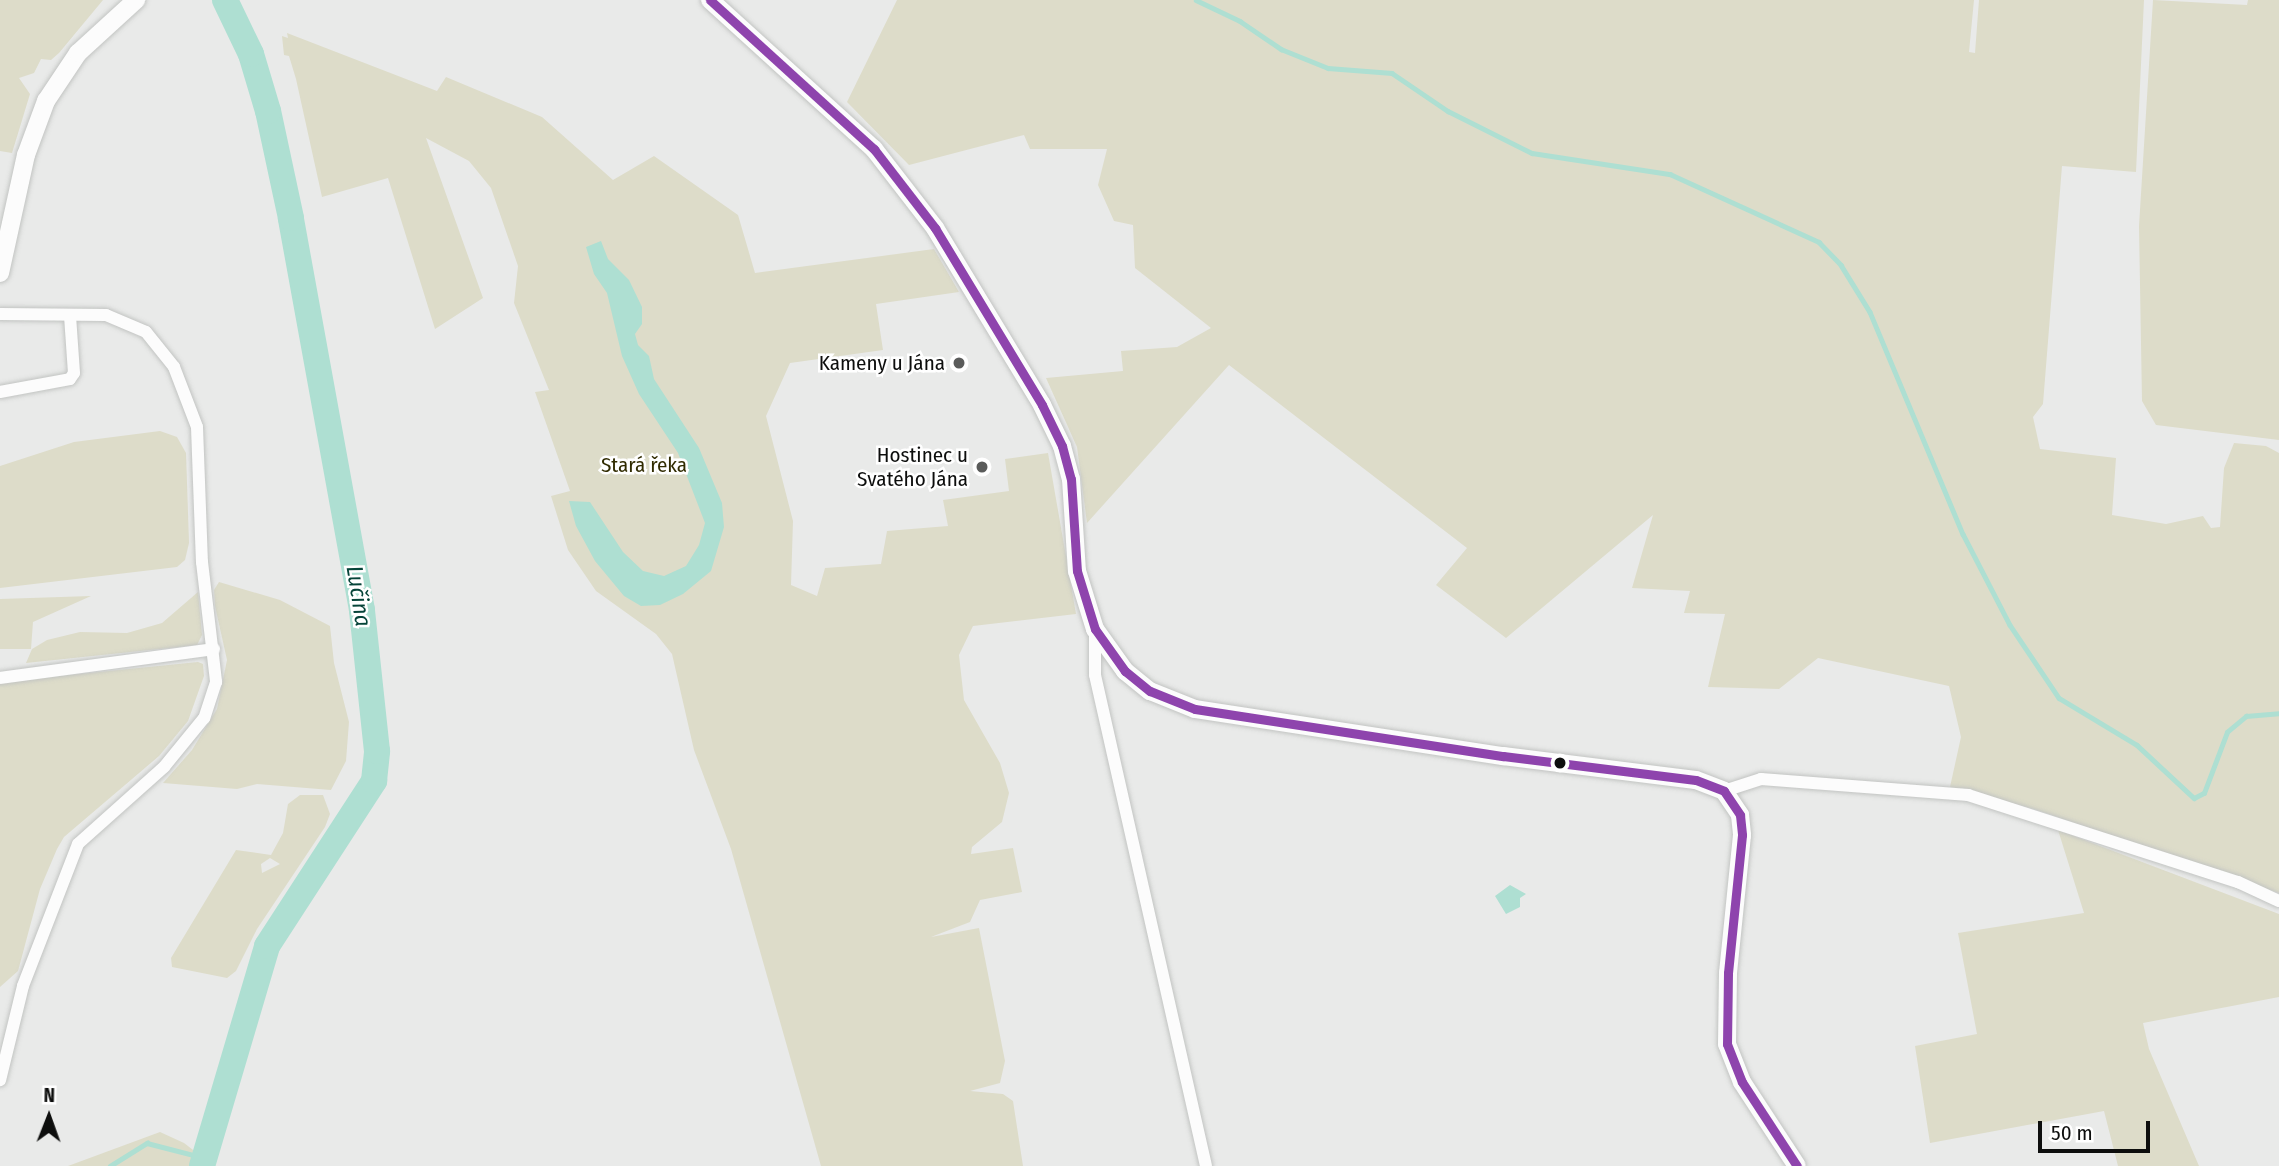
<!DOCTYPE html>
<html>
<head>
<meta charset="utf-8">
<style>
  body { margin:0 }
  #map { position:relative; width:2279px; height:1166px; overflow:hidden; background:#e9eae9; font-family:"Fira Sans Condensed",sans-serif }
  div>[style] { position:absolute }
  .green>* { inset:0; background:#dddcc9 }
  .water>* { inset:0; background:#aedfd2 }
  .stream>* { height:4.5px; margin:-2.25px; padding:0 2.25px; transform-origin:2.25px; border-radius:2.25px; background:#aedfd2 }
  .river>* { height:26px; margin:-13px; padding:0 13px; transform-origin:13px; border-radius:13px; background:#aedfd2 }
  .roads { filter:drop-shadow(0 0 2px #c2c4c2) drop-shadow(0 0 2px #c2c4c2) }
  .street>* { height:12px; margin:-6px; padding:0 6px; transform-origin:6px; border-radius:6px; background:#fcfcfc }
  .secondary>* { height:18px; margin:-9px; padding:0 9px; transform-origin:9px; border-radius:9px; background:#fcfcfc }
  .bus-1>* { height:9px; margin:-4.5px; padding:0 4.5px; transform-origin:4.5px; border-radius:4.5px; background:#8e44ad }
  .dots>* { width:19px; height:19px; translate:-50% -50%; box-sizing:border-box; border:4px solid #fff; border-radius:50% }
  span { translate:-50% -50%; white-space:nowrap; text-align:center; line-height:1.15; -webkit-text-stroke:5px #fff; paint-order:stroke }
  .poi-label { font-size:21px; color:#0d0e0d }
  .right { translate:-100% -50%; text-align:right }
  .park-label { font-size:21px; color:#302b00 }
  .water-label { font-size:23px; color:#064439; font-style:italic }
  .north { position:absolute; left:14px; top:1082px; width:70px; height:70px; -webkit-text-stroke:5px #fff; paint-order:stroke; rotate:1deg; font-size:19px; font-weight:700; line-height:28px; text-align:center; color:#0d0e0d }
  .north::after { content:''; display:block; margin:auto; width:24px; height:32px; background:#0d0e0d; clip-path:polygon(50% 0,100% 100%,50% 72%,0 100%) }
  .scale { position:absolute; left:2038px; top:1121px; width:112px; height:32px; box-sizing:border-box; border:4px solid #0d0e0d; border-top:0; padding-left:9px; font-size:21px; line-height:24px; white-space:nowrap; color:#0d0e0d; -webkit-text-stroke:5px #fff; paint-order:stroke }
</style>
</head>
<body>
<div id="map">
  <div class="green">
    <i style="clip-path:polygon(0 0,103px 0,59px 53px,51px 60px,41px 59px,34px 73px,19px 78px,30px 94px,12px 153px,0 151px)"></i>
    <i style="clip-path:polygon(897px 0,1974px 0,1969px 52px,1975px 53px,1979px 0,2144px 0,2136px 172px,2062px 166px,2043px 404px,2033px 417px,2040px 449px,2116px 458px,2112px 515px,2166px 524px,2203px 516px,2211px 528px,2220px 527px,2224px 468px,2234px 443px,2266px 446px,2279px 453px,2279px 893px,2034px 809px,1950px 787px,1961px 737px,1949px 686px,1818px 658px,1779px 689px,1708px 687px,1725px 614px,1684px 613px,1690px 591px,1632px 588px,1653px 515px,1506px 638px,1436px 585px,1467px 548px,1229px 365px,1087px 523px,1077px 447px,1046px 378px,1123px 371px,1121px 351px,1177px 347px,1211px 328px,1135px 268px,1133px 225px,1114px 221px,1098px 185px,1107px 149px,1030px 149px,1024px 135px,909px 165px,847px 102px)"></i>
    <i style="clip-path:polygon(2153px 0,2247px 5px,2248px 0,2279px 0,2279px 440px,2156px 425px,2142px 401px,2139px 226px)"></i>
    <i style="clip-path:polygon(287px 33px,437px 91px,446px 77px,542px 117px,613px 180px,654px 156px,738px 215px,755px 273px,934px 249px,959px 292px,876px 304px,883px 350px,790px 363px,766px 416px,793px 521px,791px 585px,817px 596px,825px 568px,881px 564px,887px 531px,948px 526px,943px 500px,1009px 491px,1005px 459px,1048px 453px,1076px 614px,973px 626px,959px 655px,964px 700px,1000px 763px,1009px 793px,1002px 822px,972px 847px,971px 854px,1013px 848px,1022px 892px,980px 900px,970px 922px,931px 937px,979px 928px,1005px 1061px,1000px 1083px,970px 1091px,1003px 1094px,1013px 1101px,1023px 1166px,821px 1166px,731px 849px,694px 750px,672px 654px,656px 634px,596px 591px,568px 550px,551px 496px,570px 491px,535px 392px,549px 390px,514px 303px,518px 266px,491px 188px,469px 161px,426px 138px,483px 298px,435px 329px,388px 178px,322px 197px,296px 79px,289px 56px,284px 55px,282px 36px,288px 38px)"></i>
    <i style="clip-path:polygon(160px 431px,177px 437px,186px 453px,189px 543px,185px 560px,177px 567px,0 588px,0 466px,74px 442px)"></i>
    <i style="clip-path:polygon(219px 582px,280px 600px,330px 626px,334px 663px,349px 722px,346px 761px,331px 790px,257px 784px,237px 789px,163px 783px,192px 750px,217px 709px,227px 660px,215px 606px,214px 590px)"></i>
    <i style="clip-path:polygon(198px 592px,202px 635px,197px 645px,26px 663px,32px 649px,47px 640px,80px 632px,127px 633px,162px 623px)"></i>
    <i style="clip-path:polygon(91px 596px,33px 622px,31px 649px,0 649px,0 599px)"></i>
    <i style="clip-path:polygon(198px 662px,203px 664px,204px 676px,188px 721px,159px 756px,64px 837px,57px 849px,40px 889px,18px 971px,0 987px,0 682px)"></i>
    <i style="clip-path:polygon(evenodd,300px 795px,323px 795px,330px 814px,325px 827px,257px 929px,236px 971px,227px 978px,172px 967px,171px 958px,236px 850px,271px 855px,283px 833px,288px 804px,300px 795px,270px 858px,280px 864px,262px 873px,261px 864px,270px 858px)"></i>
    <i style="clip-path:polygon(2058px 830px,2279px 914px,2279px 997px,2143px 1023px,2149px 1049px,2199px 1166px,2118px 1166px,2104px 1111px,1930px 1143px,1915px 1046px,1977px 1034px,1958px 933px,2084px 913px)"></i>
    <i style="clip-path:polygon(160px 1132px,184px 1143px,214px 1166px,68px 1166px)"></i>
  </div>
  <div class="water">
    <i style="clip-path:polygon(601px 241px,608px 259px,629px 280px,642px 307px,642px 324px,635px 334px,638px 345px,649px 356px,654px 379px,699px 448px,722px 503px,724px 527px,711px 571px,683px 594px,660px 605px,641px 606px,624px 596px,595px 561px,576px 526px,569px 501px,590px 502px,623px 552px,643px 571px,664px 576px,686px 566px,699px 545px,705px 523px,678px 453px,639px 394px,622px 356px,607px 293px,594px 274px,586px 247px)"></i>
    <i style="clip-path:polygon(1510px 885px,1526px 894px,1520px 898px,1520px 907px,1506px 914px,1495px 896px)"></i>
  </div>
  <div class="stream">
    <i style="left:1196px;top:0;width:49px;rotate:25.5deg"></i>
    <i style="left:1240px;top:21px;width:50px;rotate:34.3deg"></i>
    <i style="left:1281px;top:49px;width:51px;rotate:22deg"></i>
    <i style="left:1328px;top:68px;width:64px;rotate:4.5deg"></i>
    <i style="left:1392px;top:73px;width:68px;rotate:34.2deg"></i>
    <i style="left:1448px;top:111px;width:94px;rotate:26.6deg"></i>
    <i style="left:1532px;top:153px;width:140px;rotate:8.7deg"></i>
    <i style="left:1670px;top:174px;width:164px;rotate:24.5deg"></i>
    <i style="left:1819px;top:242px;width:32px;rotate:46deg"></i>
    <i style="left:1841px;top:265px;width:55px;rotate:58.3deg"></i>
    <i style="left:1870px;top:312px;width:241px;rotate:67.3deg"></i>
    <i style="left:1963px;top:534px;width:102px;rotate:62.7deg"></i>
    <i style="left:2010px;top:625px;width:88px;rotate:56.1deg"></i>
    <i style="left:2059px;top:698px;width:91px;rotate:31.1deg"></i>
    <i style="left:2137px;top:745px;width:78px;rotate:42.9deg"></i>
    <i style="left:2194px;top:798px;width:11px;rotate:-27deg"></i>
    <i style="left:2204px;top:793px;width:65px;rotate:-69.3deg"></i>
    <i style="left:2227px;top:732px;width:25px;rotate:-40deg"></i>
    <i style="left:2246px;top:716px;width:33px;rotate:-5deg"></i>
    <i style="left:110px;top:1166px;width:44px;rotate:-31.9deg"></i>
    <i style="left:147px;top:1143px;width:60px;rotate:14.5deg"></i>
  </div>
  <div class="river">
    <i style="left:202px;top:1166px;width:229px;rotate:-73.5deg"></i>
    <i style="left:267px;top:946px;width:197px;rotate:-57deg"></i>
    <i style="left:374px;top:781px;width:30px;rotate:-84deg"></i>
    <i style="left:377px;top:751px;width:142px;rotate:-96.1deg"></i>
    <i style="left:362px;top:610px;width:398px;rotate:-100.3deg"></i>
    <i style="left:291px;top:218px;width:109px;rotate:-102.1deg"></i>
    <i style="left:268px;top:111px;width:59px;rotate:-106.6deg"></i>
    <i style="left:251px;top:54px;width:60px;rotate:-115.7deg"></i>
  </div>
  <div class="roads">
    <div class="street">
      <i style="left:0;top:314px;width:106px;rotate:0.5deg"></i>
      <i style="left:106px;top:315px;width:43px;rotate:23deg"></i>
      <i style="left:146px;top:332px;width:45px;rotate:51.3deg"></i>
      <i style="left:174px;top:367px;width:64px;rotate:69deg"></i>
      <i style="left:197px;top:427px;width:135px;rotate:87.9deg"></i>
      <i style="left:202px;top:562px;width:121px;rotate:83.3deg"></i>
      <i style="left:216px;top:682px;width:38px;rotate:108deg"></i>
      <i style="left:204px;top:718px;width:63px;rotate:129.2deg"></i>
      <i style="left:164px;top:767px;width:115px;rotate:138.2deg"></i>
      <i style="left:78px;top:844px;width:152px;rotate:111.2deg"></i>
      <i style="left:23px;top:986px;width:97px;rotate:103.7deg"></i>
      <i style="left:0;top:392px;width:71px;rotate:-10.5deg"></i>
      <i style="left:70px;top:379px;width:7px;rotate:-56deg"></i>
      <i style="left:74px;top:373px;width:57px;rotate:-94deg"></i>
      <i style="left:1095px;top:629px;width:46px;rotate:90deg"></i>
      <i style="left:1095px;top:675px;width:503px;rotate:77.26deg"></i>
      <i style="left:0;top:678px;width:216px;rotate:-7.7deg"></i>
      <i style="left:1724px;top:791px;width:39px;rotate:-18deg"></i>
      <i style="left:1761px;top:779px;width:208px;rotate:4.4deg"></i>
      <i style="left:1968px;top:795px;width:284px;rotate:17.9deg"></i>
      <i style="left:2238px;top:882px;width:45px;rotate:24.9deg"></i>
    </div>
    <div class="secondary">
      <i style="left:710px;top:0;width:222px;rotate:42.3deg"></i>
      <i style="left:874px;top:149px;width:100px;rotate:52.3deg"></i>
      <i style="left:935px;top:228px;width:207px;rotate:58.8deg"></i>
      <i style="left:1042px;top:405px;width:46px;rotate:64deg"></i>
      <i style="left:1062px;top:446px;width:34px;rotate:75deg"></i>
      <i style="left:1071px;top:479px;width:92px;rotate:86.3deg"></i>
      <i style="left:1077px;top:571px;width:61px;rotate:72.8deg"></i>
      <i style="left:1095px;top:629px;width:52px;rotate:54.5deg"></i>
      <i style="left:1125px;top:671px;width:32px;rotate:39deg"></i>
      <i style="left:1150px;top:691px;width:48px;rotate:21.8deg"></i>
      <i style="left:1195px;top:709px;width:312px;rotate:8.7deg"></i>
      <i style="left:1503px;top:756px;width:194px;rotate:7.1deg"></i>
      <i style="left:1696px;top:780px;width:30px;rotate:21deg"></i>
      <i style="left:1724px;top:791px;width:29px;rotate:56deg"></i>
      <i style="left:1740px;top:815px;width:20px;rotate:84deg"></i>
      <i style="left:1742px;top:835px;width:139px;rotate:95.8deg"></i>
      <i style="left:1728px;top:973px;width:71px;rotate:90.8deg"></i>
      <i style="left:1727px;top:1044px;width:41px;rotate:68.5deg"></i>
      <i style="left:1742px;top:1082px;width:100px;rotate:56.8deg"></i>
      <i style="left:0;top:273px;width:121px;rotate:-77.6deg"></i>
      <i style="left:26px;top:155px;width:58px;rotate:-69.7deg"></i>
      <i style="left:46px;top:101px;width:58px;rotate:-56.3deg"></i>
      <i style="left:78px;top:53px;width:79px;rotate:-42.4deg"></i>
    </div>
  </div>
  <div class="bus-1">
    <i style="left:710px;top:0;width:222px;rotate:42.3deg"></i>
    <i style="left:874px;top:149px;width:100px;rotate:52.3deg"></i>
    <i style="left:935px;top:228px;width:207px;rotate:58.8deg"></i>
    <i style="left:1042px;top:405px;width:46px;rotate:64deg"></i>
    <i style="left:1062px;top:446px;width:34px;rotate:75deg"></i>
    <i style="left:1071px;top:479px;width:92px;rotate:86.3deg"></i>
    <i style="left:1077px;top:571px;width:61px;rotate:72.8deg"></i>
    <i style="left:1095px;top:629px;width:52px;rotate:54.5deg"></i>
    <i style="left:1125px;top:671px;width:32px;rotate:39deg"></i>
    <i style="left:1150px;top:691px;width:48px;rotate:21.8deg"></i>
    <i style="left:1195px;top:709px;width:312px;rotate:8.7deg"></i>
    <i style="left:1503px;top:756px;width:194px;rotate:7.1deg"></i>
    <i style="left:1696px;top:780px;width:30px;rotate:21deg"></i>
    <i style="left:1724px;top:791px;width:29px;rotate:56deg"></i>
    <i style="left:1740px;top:815px;width:20px;rotate:84deg"></i>
    <i style="left:1742px;top:835px;width:139px;rotate:95.8deg"></i>
    <i style="left:1728px;top:973px;width:71px;rotate:90.8deg"></i>
    <i style="left:1727px;top:1044px;width:41px;rotate:68.5deg"></i>
    <i style="left:1742px;top:1082px;width:100px;rotate:56.8deg"></i>
  </div>
  <div class="dots">
    <i style="left:959px;top:363px;background:#5a5b5a"></i>
    <i style="left:982px;top:467px;background:#5a5b5a"></i>
    <i style="left:1560px;top:763px;background:#0d0e0d"></i>
  </div>
  <div class="poi-label">
    <span class="right" style="left:945px;top:363px">Kameny u Jána</span>
    <span class="right" style="left:968px;top:467px">Hostinec u<br>Svatého Jána</span>
  </div>
  <div class="park-label">
    <span style="left:644px;top:465px">Stará řeka</span>
  </div>
  <div class="water-label">
    <span style="left:359px;top:596px;rotate:81deg">Lučina</span>
  </div>
  <div class="north">N</div>
  <div class="scale">50 m</div>
</div>
</body>
</html>
